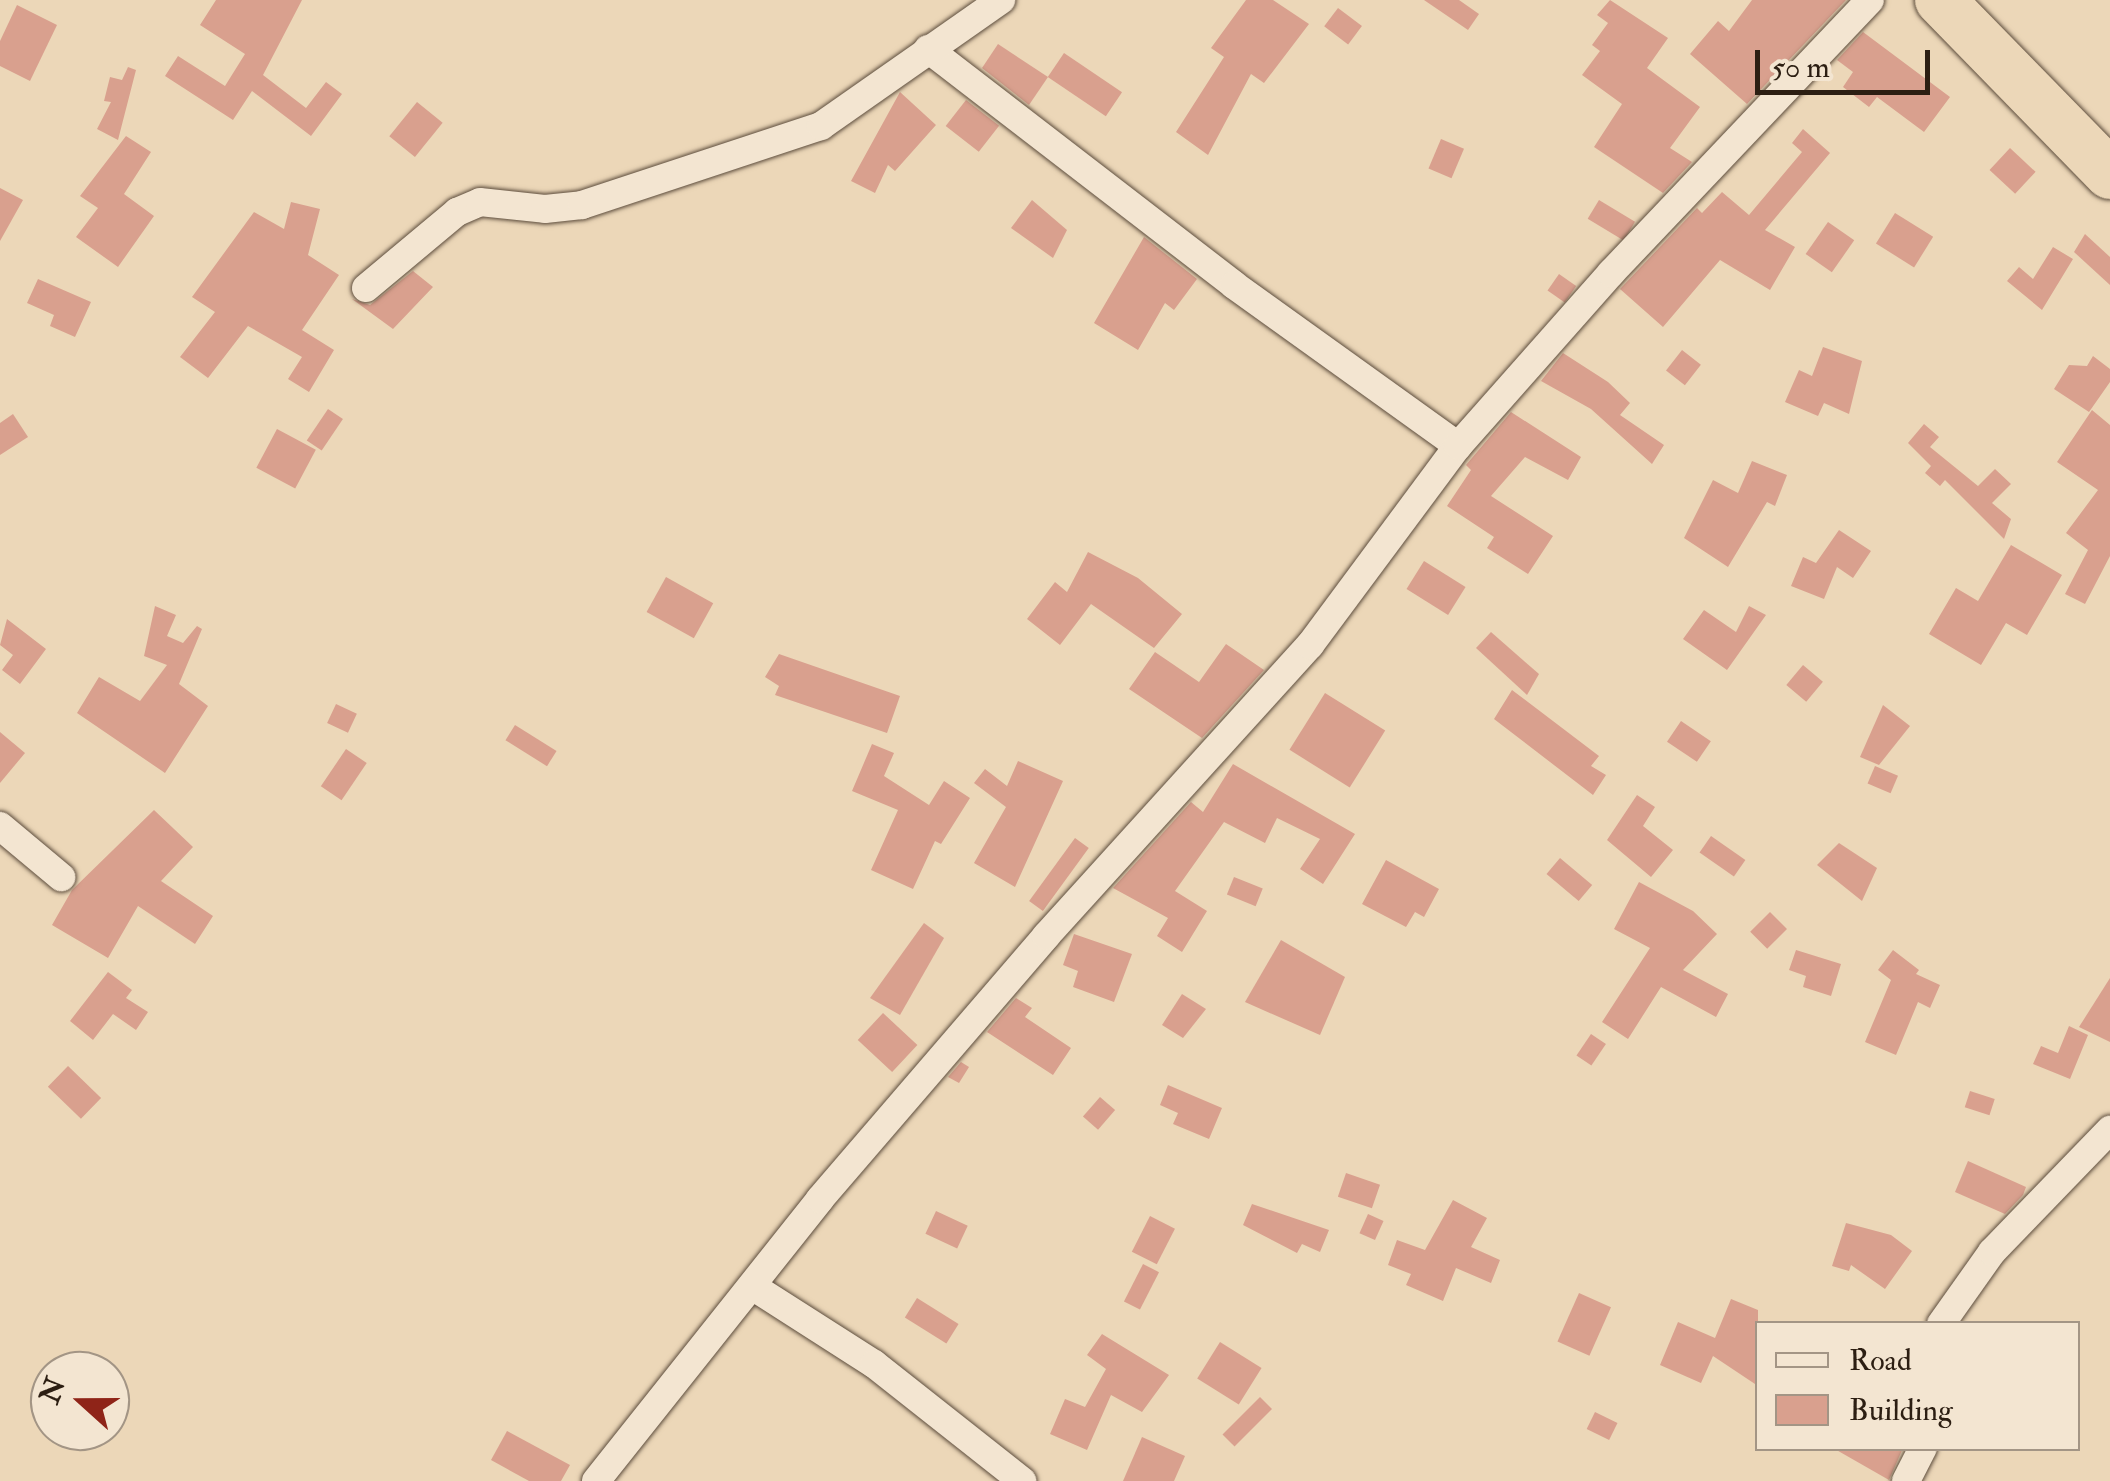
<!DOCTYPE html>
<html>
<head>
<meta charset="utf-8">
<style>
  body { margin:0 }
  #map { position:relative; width:2110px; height:1481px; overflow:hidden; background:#ecd7b8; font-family:"IM FELL Double Pica",serif }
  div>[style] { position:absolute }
  .building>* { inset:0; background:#d9a08e; transform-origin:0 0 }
  .roads { filter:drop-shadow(0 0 2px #5c4c3c) drop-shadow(0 0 2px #5c4c3c) }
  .street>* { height:28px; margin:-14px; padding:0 14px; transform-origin:14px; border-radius:14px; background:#f3e5d1 }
  .highway>* { height:50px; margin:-25px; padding:0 25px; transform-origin:25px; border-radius:25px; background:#ecd7b8 }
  span { translate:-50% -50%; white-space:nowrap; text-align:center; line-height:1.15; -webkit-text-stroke:10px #f3e5d1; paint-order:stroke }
  .legend { position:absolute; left:1755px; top:1321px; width:325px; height:130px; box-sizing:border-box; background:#f3e5d1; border:2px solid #a39585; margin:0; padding:12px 18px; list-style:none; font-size:30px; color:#2c1e12 }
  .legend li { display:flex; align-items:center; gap:20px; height:50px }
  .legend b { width:50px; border:2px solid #a39585 }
  .north { position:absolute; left:30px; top:1351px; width:100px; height:100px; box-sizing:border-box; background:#f3e5d1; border:2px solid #a39585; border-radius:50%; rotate:291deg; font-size:28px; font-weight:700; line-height:40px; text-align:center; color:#2c1e12 }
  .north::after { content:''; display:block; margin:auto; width:35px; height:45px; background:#8f2418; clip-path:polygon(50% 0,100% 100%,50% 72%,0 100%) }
  .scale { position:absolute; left:1755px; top:50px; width:175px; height:45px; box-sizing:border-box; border:5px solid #2c1e12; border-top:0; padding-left:12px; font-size:30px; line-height:35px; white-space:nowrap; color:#2c1e12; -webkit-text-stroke:8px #f3e5d1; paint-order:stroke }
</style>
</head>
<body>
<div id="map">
  <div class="building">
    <i style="clip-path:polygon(216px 0,302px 0,263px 75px,306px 108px,326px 82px,342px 94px,311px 136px,252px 91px,233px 120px,165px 76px,178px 56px,225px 86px,245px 54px,200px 25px)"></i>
    <i style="clip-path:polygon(1246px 0,1273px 0,1309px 24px,1264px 83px,1251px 74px,1208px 155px,1176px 132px,1224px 57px,1211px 48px)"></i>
    <i style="clip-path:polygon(1424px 0,1459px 0,1479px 14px,1468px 30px)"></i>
    <i style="clip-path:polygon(1610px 0,1668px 38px,1647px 68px,1700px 107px,1670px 148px,1692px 162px,1663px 193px,1594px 147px,1622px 104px,1582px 75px,1600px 51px,1592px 45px,1608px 23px,1597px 15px)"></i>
    <i style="clip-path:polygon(1752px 0,1846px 0,1747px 104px,1690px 54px,1718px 21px,1729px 31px)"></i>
    <i style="clip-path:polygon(17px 5px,57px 25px,30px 81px,0 66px,0 41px)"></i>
    <i style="left:1338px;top:8px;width:30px;height:23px;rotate:37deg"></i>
    <i style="clip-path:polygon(1863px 32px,1950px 97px,1924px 132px,1877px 97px,1869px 107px,1843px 87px,1853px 72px,1837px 60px)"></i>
    <i style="clip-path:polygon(998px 44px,1048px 77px,1029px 105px,982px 68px)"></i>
    <i style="left:1064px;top:53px;width:70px;height:29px;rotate:34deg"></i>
    <i style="clip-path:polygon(128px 67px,136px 70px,118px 140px,97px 129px,111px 102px,104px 101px,110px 77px,122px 80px)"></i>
    <i style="clip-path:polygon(900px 92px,936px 125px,895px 171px,888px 165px,875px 193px,851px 181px)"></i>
    <i style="left:966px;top:100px;width:42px;height:33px;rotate:38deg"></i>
    <i style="left:417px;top:102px;width:33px;height:44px;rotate:39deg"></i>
    <i style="clip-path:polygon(1803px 129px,1830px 153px,1765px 230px,1795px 247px,1770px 290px,1720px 260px,1663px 327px,1620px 289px,1697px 208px,1702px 213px,1722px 192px,1749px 215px,1802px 152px,1792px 143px)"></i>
    <i style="clip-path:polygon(126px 136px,151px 152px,124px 194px,154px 216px,118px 267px,76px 237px,98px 208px,80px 196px)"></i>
    <i style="left:1441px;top:139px;width:25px;height:32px;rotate:23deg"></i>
    <i style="left:2010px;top:148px;width:35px;height:30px;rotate:43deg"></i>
    <i style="clip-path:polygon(0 188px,23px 200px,0 241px)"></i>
    <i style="clip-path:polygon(1032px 200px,1067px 230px,1053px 258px,1011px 228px)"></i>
    <i style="left:1599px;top:200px;width:42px;height:22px;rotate:31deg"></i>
    <i style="clip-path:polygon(291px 202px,320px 209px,308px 255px,339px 275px,302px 330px,334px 350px,309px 392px,288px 379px,302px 357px,248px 326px,208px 378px,180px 357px,215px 312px,192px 297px,254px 212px,284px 229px)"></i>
    <i style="left:1895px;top:213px;width:45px;height:36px;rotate:32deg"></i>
    <i style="left:1828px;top:222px;width:32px;height:39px;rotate:35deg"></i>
    <i style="clip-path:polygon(2085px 234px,2110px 257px,2110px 285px,2074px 252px)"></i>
    <i style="clip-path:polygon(1144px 237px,1197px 279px,1174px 310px,1165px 303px,1138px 350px,1094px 323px)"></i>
    <i style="clip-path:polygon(2053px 247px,2073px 259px,2042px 310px,2007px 281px,2019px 267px,2033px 279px)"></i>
    <i style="clip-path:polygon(413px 271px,433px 287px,393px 329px,352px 299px,370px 305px)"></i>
    <i style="left:1559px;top:274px;width:21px;height:20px;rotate:35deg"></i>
    <i style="clip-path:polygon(38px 279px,91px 302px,75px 337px,50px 326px,54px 315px,27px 303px)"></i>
    <i style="clip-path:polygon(1823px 347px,1862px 361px,1849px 414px,1824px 403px,1818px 416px,1785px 402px,1799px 370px,1812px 376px)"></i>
    <i style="left:1682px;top:350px;width:24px;height:26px;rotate:38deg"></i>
    <i style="clip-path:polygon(1563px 353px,1608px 382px,1630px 403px,1620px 415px,1664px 445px,1652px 464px,1591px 409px,1541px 381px)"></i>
    <i style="clip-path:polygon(2093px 356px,2110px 369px,2110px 382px,2089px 412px,2054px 389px,2069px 365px,2087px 366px)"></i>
    <i style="left:328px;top:409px;width:18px;height:38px;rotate:34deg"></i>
    <i style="clip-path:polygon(2092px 410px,2110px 425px,2110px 556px,2085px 604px,2065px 594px,2088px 550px,2066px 533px,2098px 490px,2057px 462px)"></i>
    <i style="clip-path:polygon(1511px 412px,1581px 457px,1568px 480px,1525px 457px,1491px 496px,1553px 536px,1528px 574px,1487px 548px,1494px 537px,1447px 506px,1471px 470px,1466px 465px)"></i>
    <i style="clip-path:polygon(13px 414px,28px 437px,0 455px,0 423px)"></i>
    <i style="clip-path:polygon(1924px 424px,1939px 437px,1930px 447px,1978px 486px,1995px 469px,2011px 484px,1992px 503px,2011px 519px,2004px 539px,1945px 480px,1940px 486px,1925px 473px,1931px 466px,1908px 443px)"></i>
    <i style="left:277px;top:429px;width:44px;height:44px;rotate:28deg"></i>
    <i style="clip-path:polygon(1752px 461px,1787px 475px,1775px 506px,1767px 502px,1728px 567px,1684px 538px,1713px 480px,1738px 493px)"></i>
    <i style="clip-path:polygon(1839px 530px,1871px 551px,1853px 578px,1837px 567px,1824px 599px,1791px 586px,1803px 557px,1816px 563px)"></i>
    <i style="clip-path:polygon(2011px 545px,2062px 575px,2027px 635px,2006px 623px,1981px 665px,1929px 634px,1956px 588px,1978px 601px)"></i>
    <i style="clip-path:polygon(1088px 552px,1138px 578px,1182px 614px,1154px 648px,1091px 604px,1060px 645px,1027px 619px,1055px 582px,1067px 592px)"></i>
    <i style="left:1424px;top:561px;width:49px;height:33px;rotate:32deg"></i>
    <i style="left:666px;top:577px;width:54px;height:40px;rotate:29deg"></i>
    <i style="clip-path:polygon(155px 606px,176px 615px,167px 636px,183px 643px,197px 626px,202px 629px,179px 684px,208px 706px,165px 773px,77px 713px,99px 677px,140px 701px,167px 665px,144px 656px)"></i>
    <i style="clip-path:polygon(1749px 606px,1766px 615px,1727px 670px,1683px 639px,1704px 610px,1736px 632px)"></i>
    <i style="clip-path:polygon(7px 619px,46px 649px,20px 684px,2px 670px,13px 655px,0 645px)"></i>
    <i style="clip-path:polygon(1491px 632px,1539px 674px,1527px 695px,1476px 648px)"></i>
    <i style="clip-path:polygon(1226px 644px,1264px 670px,1202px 738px,1129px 689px,1155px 652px,1199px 682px)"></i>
    <i style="clip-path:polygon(779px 654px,900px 696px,887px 733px,775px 695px,779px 686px,765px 677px)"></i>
    <i style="left:1803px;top:665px;width:26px;height:26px;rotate:40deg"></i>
    <i style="clip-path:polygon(1512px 690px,1599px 756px,1591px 766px,1606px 775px,1593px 795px,1494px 719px)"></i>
    <i style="left:1325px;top:693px;width:71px;height:67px;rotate:32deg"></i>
    <i style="left:336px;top:704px;width:23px;height:21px;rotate:25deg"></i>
    <i style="clip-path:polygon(1883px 705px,1910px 726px,1879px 765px,1860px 757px)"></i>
    <i style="left:1681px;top:721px;width:36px;height:25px;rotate:34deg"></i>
    <i style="left:515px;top:725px;width:49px;height:18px;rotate:32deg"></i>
    <i style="clip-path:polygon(0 732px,25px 753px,0 783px)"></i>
    <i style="clip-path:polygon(872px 744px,894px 753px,884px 776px,929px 805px,944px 781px,970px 798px,941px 844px,935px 841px,913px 889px,871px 870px,898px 810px,852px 791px)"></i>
    <i style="left:346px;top:749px;width:25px;height:45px;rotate:34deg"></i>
    <i style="clip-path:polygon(1018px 761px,1063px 781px,1015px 887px,974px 863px,1006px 807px,974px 783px,985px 769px,1007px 786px)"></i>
    <i style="clip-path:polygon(1233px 764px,1355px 834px,1323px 884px,1300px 869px,1320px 839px,1277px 818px,1265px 843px,1224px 822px,1175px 891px,1207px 911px,1182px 952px,1157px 936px,1168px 918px,1113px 888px,1191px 802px,1203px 812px)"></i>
    <i style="left:1875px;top:766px;width:25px;height:19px;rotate:23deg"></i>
    <i style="clip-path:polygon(1637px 795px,1655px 807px,1643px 826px,1673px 850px,1651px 877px,1607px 840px)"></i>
    <i style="clip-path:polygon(154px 810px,193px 847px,161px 881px,213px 916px,195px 944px,138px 906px,108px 958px,52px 925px,72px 890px)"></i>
    <i style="left:1711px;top:836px;width:42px;height:20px;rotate:35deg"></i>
    <i style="left:1075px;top:838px;width:17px;height:78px;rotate:36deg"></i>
    <i style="clip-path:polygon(1839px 843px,1877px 868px,1862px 901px,1817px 865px)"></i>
    <i style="left:1560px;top:858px;width:42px;height:21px;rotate:40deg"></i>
    <i style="clip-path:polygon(1386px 860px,1439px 889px,1424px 917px,1415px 912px,1406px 927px,1362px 904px)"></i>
    <i style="left:1234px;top:877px;width:31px;height:19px;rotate:22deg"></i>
    <i style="clip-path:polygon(1639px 882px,1693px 911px,1717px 934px,1683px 970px,1728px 994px,1716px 1017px,1661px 987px,1628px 1039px,1602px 1022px,1650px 948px,1614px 929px)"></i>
    <i style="left:1770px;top:912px;width:24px;height:28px;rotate:45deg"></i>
    <i style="clip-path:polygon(924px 923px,944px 938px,900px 1015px,870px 998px)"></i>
    <i style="clip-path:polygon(1074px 934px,1132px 954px,1114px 1002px,1073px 987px,1078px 971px,1063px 965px)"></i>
    <i style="clip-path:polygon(1281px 940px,1345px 977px,1320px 1035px,1245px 1002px)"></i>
    <i style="clip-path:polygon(1796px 950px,1841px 964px,1831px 996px,1803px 987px,1806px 976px,1789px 970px)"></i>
    <i style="clip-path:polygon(1893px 950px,1919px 970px,1916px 974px,1940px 985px,1930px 1008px,1918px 1002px,1896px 1055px,1865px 1042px,1891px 980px,1878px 970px)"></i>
    <i style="clip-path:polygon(108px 972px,132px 990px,126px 998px,148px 1012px,136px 1030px,113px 1014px,93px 1040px,70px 1021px)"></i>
    <i style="clip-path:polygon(2110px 978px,2110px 1042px,2079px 1027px)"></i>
    <i style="clip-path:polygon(1182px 994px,1206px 1009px,1183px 1038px,1162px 1025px)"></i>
    <i style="clip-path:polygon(1016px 998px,1032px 1008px,1025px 1017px,1071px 1048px,1053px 1075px,987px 1032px)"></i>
    <i style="left:883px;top:1013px;width:47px;height:37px;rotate:43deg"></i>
    <i style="clip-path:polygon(2069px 1026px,2088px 1035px,2070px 1079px,2033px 1064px,2041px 1046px,2058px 1053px)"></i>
    <i style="left:1591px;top:1034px;width:18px;height:26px;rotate:34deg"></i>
    <i style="clip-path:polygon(961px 1062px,969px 1067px,959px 1083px,948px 1077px)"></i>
    <i style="left:68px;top:1066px;width:46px;height:29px;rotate:44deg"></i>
    <i style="clip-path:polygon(1168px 1085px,1222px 1108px,1209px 1139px,1173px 1124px,1178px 1113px,1160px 1105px)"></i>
    <i style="left:1970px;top:1091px;width:26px;height:17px;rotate:18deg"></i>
    <i style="left:1100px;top:1097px;width:20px;height:26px;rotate:41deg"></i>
    <i style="clip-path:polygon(1968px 1161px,2026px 1187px,2023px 1195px,2005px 1214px,1955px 1192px)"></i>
    <i style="left:1346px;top:1173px;width:36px;height:25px;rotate:19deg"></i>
    <i style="clip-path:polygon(1453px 1200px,1487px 1218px,1471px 1247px,1500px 1260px,1491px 1283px,1456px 1268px,1443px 1301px,1406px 1285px,1411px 1274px,1388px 1265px,1397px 1240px,1425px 1250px)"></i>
    <i style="clip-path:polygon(1252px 1204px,1329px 1230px,1320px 1252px,1302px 1244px,1297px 1253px,1243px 1225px)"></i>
    <i style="left:936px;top:1211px;width:35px;height:25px;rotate:25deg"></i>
    <i style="left:1368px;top:1214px;width:17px;height:21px;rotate:24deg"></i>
    <i style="left:1150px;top:1216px;width:28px;height:40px;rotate:27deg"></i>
    <i style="clip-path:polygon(1846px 1223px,1891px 1235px,1912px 1251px,1885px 1289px,1851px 1265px,1849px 1271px,1832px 1266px)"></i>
    <i style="left:1143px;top:1264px;width:18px;height:42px;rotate:27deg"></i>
    <i style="left:1579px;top:1293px;width:35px;height:53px;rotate:24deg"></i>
    <i style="left:917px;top:1298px;width:49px;height:23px;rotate:32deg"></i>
    <i style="clip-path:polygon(1731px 1299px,1758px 1310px,1758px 1386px,1713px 1356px,1701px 1383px,1660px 1365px,1678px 1322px,1715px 1338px)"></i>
    <i style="clip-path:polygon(1102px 1334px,1169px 1375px,1142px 1412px,1111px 1395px,1087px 1450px,1050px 1434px,1065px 1399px,1085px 1407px,1106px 1369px,1087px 1355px)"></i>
    <i style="left:1220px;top:1342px;width:49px;height:43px;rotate:32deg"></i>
    <i style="left:1260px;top:1397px;width:17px;height:53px;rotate:45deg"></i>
    <i style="left:1595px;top:1412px;width:25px;height:19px;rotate:26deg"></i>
    <i style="clip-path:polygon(507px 1431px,570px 1465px,561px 1481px,529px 1481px,491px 1460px)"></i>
    <i style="clip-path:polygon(1142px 1437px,1185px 1456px,1174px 1481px,1123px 1481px)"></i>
    <i style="clip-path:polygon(1833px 1448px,1903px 1448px,1889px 1480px)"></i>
  </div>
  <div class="roads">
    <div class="street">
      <i style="left:928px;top:49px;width:386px;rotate:37.6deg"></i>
      <i style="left:1234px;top:285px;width:276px;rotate:35.7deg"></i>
      <i style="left:366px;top:288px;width:119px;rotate:-39.9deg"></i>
      <i style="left:457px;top:212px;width:25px;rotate:-23deg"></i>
      <i style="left:480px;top:202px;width:65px;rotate:6.1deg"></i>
      <i style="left:545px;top:209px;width:37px;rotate:-6deg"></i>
      <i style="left:582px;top:205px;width:252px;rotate:-18.3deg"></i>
      <i style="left:821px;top:126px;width:220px;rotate:-35deg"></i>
      <i style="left:0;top:826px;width:80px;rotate:39.9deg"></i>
      <i style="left:752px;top:1286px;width:145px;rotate:32.6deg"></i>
      <i style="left:874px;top:1364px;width:189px;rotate:38.3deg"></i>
      <i style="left:1941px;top:1324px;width:88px;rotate:-54.7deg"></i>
      <i style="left:1992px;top:1252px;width:170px;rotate:-46deg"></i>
      <i style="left:596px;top:1481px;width:360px;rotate:-51.5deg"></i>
      <i style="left:820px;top:1199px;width:347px;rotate:-49.3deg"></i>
      <i style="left:1046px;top:936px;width:393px;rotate:-47.8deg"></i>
      <i style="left:1310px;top:645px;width:248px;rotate:-53.4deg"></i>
      <i style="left:1458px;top:446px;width:231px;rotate:-48.5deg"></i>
      <i style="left:1611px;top:273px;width:376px;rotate:-46.5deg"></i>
      <i style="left:1906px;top:1481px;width:37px;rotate:-63deg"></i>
    </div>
    <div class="highway">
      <i style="left:1940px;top:0;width:243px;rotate:45.7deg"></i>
    </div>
  </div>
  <ul class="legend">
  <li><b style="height:12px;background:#f3e5d1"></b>Road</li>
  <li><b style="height:28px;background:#d9a08e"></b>Building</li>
  </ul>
  <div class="north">N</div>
  <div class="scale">50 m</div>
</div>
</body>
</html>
